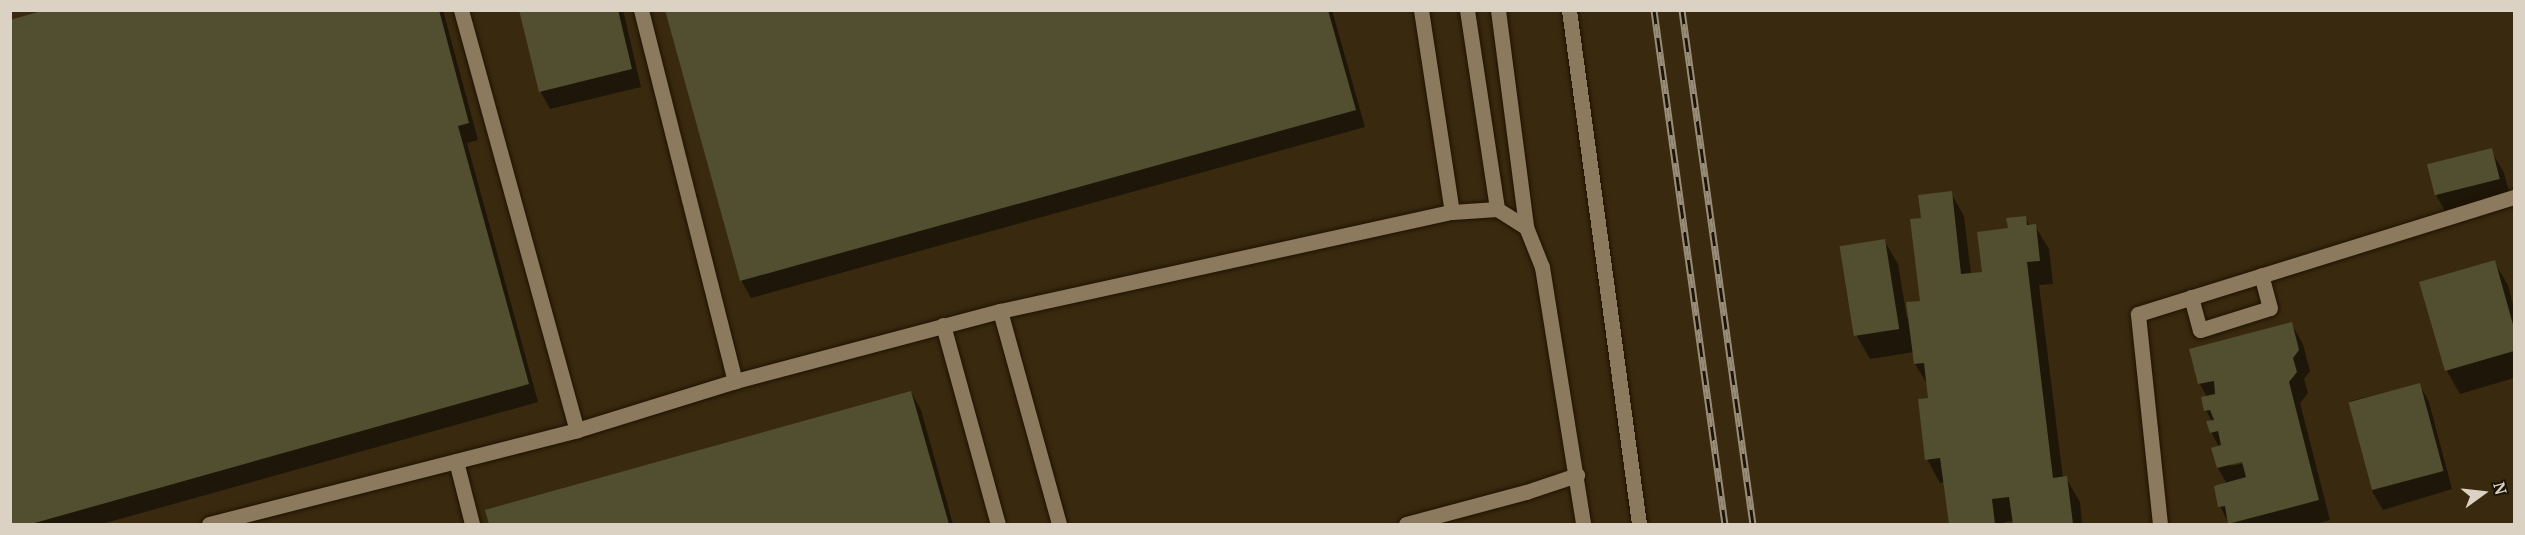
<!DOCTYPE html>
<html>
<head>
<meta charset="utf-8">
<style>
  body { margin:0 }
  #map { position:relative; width:2525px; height:535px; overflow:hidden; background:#392a0f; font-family:"PT Serif",serif }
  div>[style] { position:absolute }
  .shadow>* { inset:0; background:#0007 }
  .building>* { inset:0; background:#524e30; transform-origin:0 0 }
  .roads { filter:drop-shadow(0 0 2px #201200) drop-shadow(0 0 2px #201200) }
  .minor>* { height:15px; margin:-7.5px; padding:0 7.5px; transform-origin:7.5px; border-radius:7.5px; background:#8b7a5d }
  .rail>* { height:7px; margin-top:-3.5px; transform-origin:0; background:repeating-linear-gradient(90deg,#1a1409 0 14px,#998d79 0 28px); box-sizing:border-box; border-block:2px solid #998d79 }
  span { translate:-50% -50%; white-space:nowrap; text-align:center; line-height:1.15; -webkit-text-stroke:4.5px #1a1409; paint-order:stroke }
  .frame { position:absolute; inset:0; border:12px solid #dcd2c3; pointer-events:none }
  .north { position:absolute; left:2453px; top:463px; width:60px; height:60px; -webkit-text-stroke:4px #1a1409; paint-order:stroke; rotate:75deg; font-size:16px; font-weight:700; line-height:24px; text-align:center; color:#dcd2c3 }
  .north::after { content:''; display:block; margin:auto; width:21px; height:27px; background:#dcd2c3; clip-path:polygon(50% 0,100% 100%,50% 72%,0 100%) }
</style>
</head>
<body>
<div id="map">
  <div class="shadow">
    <i style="clip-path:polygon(50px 10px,443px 10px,478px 140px,467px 143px,538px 402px,102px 524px,10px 524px,10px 21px)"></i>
    <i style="clip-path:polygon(521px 10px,623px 10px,641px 87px,550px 109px,540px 91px)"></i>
    <i style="clip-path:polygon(666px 10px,1332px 10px,1365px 127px,751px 298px,741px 280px)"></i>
    <i style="clip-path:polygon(2491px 150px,2504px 173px,2512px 203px,2450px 220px,2437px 197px,2429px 167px)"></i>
    <i style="clip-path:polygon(1951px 193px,1964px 216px,1971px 274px,1983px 273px,2009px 229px,2025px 217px,2030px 226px,2035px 226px,2049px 249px,2053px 284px,2039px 285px,2063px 478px,2066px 478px,2080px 502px,2082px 524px,2014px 524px,2014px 521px,2005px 522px,2005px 524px,1950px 524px,1945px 482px,1940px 483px,1927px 459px,1929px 387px,1915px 364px,1914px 352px,1870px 359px,1857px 336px,1842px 247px,1884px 240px,1898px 264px,1907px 318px,1910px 317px,1922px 302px,1922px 219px)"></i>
    <i style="clip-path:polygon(2494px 262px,2508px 285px,2514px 309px,2514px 378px,2460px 394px,2447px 371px,2421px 283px)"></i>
    <i style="clip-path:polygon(evenodd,2291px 323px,2303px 344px,2310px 371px,2304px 379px,2308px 393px,2300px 403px,2330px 520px,2315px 524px,2229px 524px,2220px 506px,2227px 484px,2218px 468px,2219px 447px,2211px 432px,2212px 422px,2206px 410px,2207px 397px,2200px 384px,2191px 350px,2291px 323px,2249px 459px,2250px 462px,2231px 466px,2231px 463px,2249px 459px)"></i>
    <i style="clip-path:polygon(2419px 384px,2429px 402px,2452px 489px,2383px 510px,2373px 493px,2350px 401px)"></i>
    <i style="clip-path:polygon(911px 392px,921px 410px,953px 524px,490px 524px,487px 511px)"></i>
  </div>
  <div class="building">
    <i style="clip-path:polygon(45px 10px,439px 10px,469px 123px,458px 126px,529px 384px,31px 524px,10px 524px,10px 20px)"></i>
    <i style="clip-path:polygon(519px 10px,618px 10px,632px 69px,539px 92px)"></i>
    <i style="clip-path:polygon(665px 10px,1328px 10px,1356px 110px,740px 281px)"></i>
    <i style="left:2492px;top:148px;width:32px;height:67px;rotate:76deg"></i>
    <i style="clip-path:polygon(1952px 191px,1961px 274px,1982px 272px,1977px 232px,2008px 228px,2006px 218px,2026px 216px,2027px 225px,2036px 224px,2040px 261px,2027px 262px,2053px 478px,2067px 476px,2073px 524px,2013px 524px,2009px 497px,1992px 499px,1995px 524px,1949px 524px,1940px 458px,1925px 460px,1918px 399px,1928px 398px,1924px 363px,1914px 364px,1906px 302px,1920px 301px,1910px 219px,1921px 218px,1918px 195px)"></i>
    <i style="left:1885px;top:239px;width:91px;height:46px;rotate:81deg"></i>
    <i style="clip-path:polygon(2495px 260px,2514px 328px,2514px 351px,2445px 371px,2419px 282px)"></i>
    <i style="clip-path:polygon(2292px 322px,2299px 350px,2293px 358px,2297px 372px,2289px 382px,2319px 500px,2228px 524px,2225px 506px,2218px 507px,2214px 486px,2246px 477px,2242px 462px,2217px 468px,2211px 448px,2221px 445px,2218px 431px,2210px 433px,2206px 421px,2214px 420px,2210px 410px,2204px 411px,2201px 397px,2215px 394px,2214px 381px,2198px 384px,2189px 349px)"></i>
    <i style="left:2420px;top:383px;width:91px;height:74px;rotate:75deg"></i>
    <i style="clip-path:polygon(911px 391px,949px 524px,489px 524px,485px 510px)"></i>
  </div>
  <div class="roads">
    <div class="minor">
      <i style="left:461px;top:10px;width:436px;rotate:74.6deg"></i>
      <i style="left:641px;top:10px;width:383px;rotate:75.8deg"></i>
      <i style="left:1421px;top:10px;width:204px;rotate:81.3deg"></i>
      <i style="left:1467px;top:10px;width:201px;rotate:81.4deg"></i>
      <i style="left:1498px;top:10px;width:219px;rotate:82.6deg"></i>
      <i style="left:1569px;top:10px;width:519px;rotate:82.24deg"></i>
      <i style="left:2191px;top:297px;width:34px;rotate:75deg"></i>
      <i style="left:2200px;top:330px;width:73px;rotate:-17.4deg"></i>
      <i style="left:2270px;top:308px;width:34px;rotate:-105deg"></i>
      <i style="left:1000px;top:311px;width:221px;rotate:74.5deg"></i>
      <i style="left:943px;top:325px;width:206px;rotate:74.6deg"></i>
      <i style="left:456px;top:461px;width:65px;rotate:75.7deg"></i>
      <i style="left:209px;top:524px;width:380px;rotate:-14.3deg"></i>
      <i style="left:577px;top:430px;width:165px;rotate:-17.2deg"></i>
      <i style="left:735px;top:381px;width:274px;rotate:-14.8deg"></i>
      <i style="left:1000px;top:311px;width:463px;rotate:-12.4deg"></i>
      <i style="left:1452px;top:212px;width:45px;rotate:-3.8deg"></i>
      <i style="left:1497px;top:209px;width:34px;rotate:32deg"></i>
      <i style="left:1526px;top:227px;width:43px;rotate:68.2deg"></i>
      <i style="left:1542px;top:267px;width:260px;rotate:80.9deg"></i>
      <i style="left:1406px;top:524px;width:124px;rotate:-14.9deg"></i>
      <i style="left:1526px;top:492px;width:54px;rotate:-18.4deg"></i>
      <i style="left:2160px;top:524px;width:211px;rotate:-96deg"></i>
      <i style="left:2138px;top:314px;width:394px;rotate:-17.3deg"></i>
    </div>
  </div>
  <div class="rail">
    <i style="left:1654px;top:10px;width:519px;rotate:82.14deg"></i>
    <i style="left:1682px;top:10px;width:519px;rotate:82.14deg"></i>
  </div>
  <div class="frame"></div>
  <div class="north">N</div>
</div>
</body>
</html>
